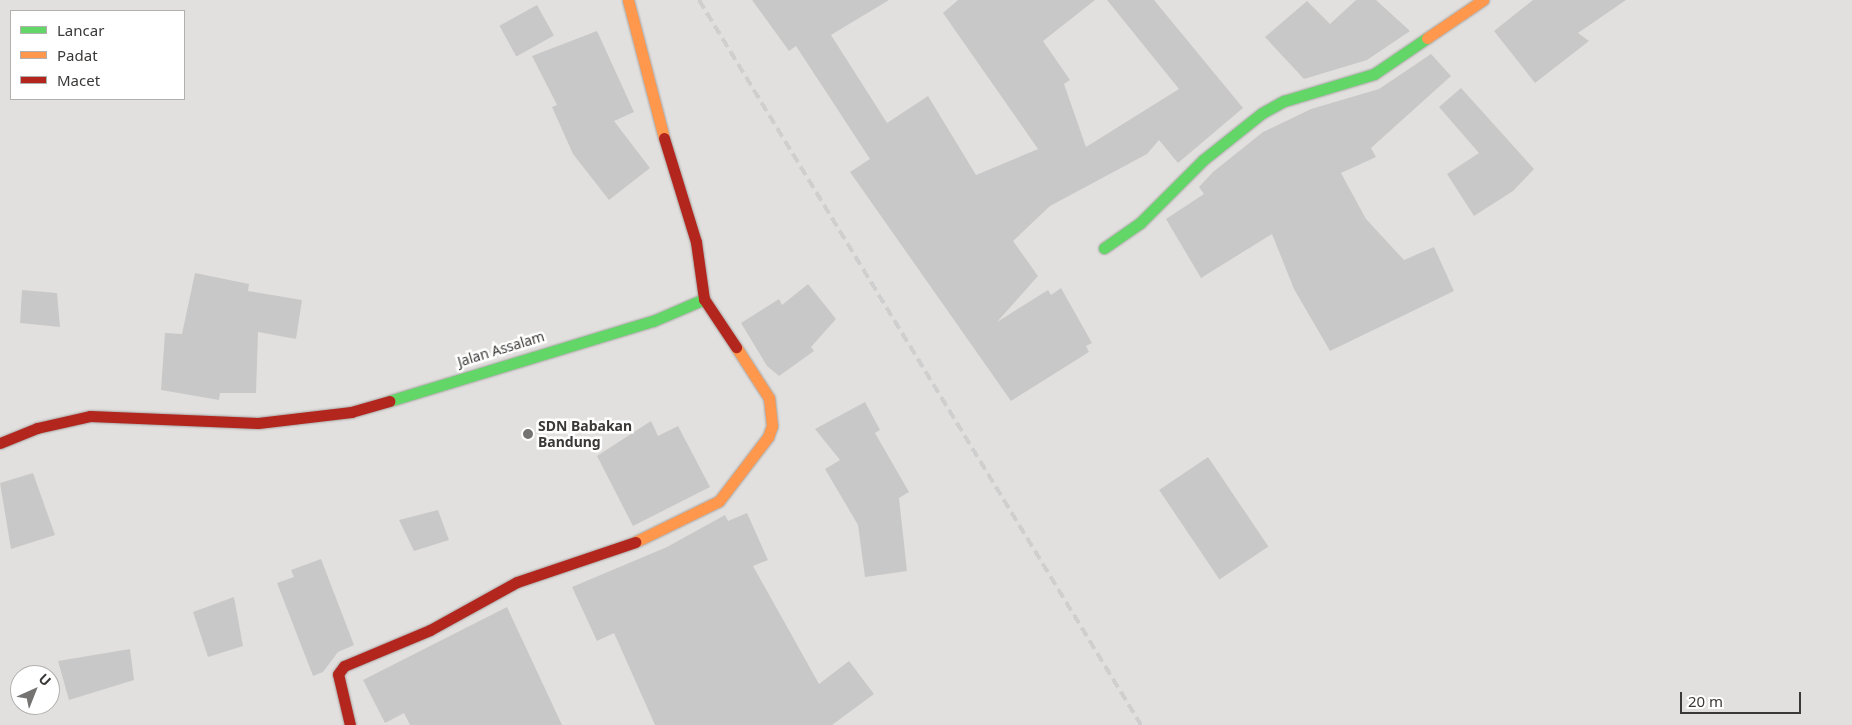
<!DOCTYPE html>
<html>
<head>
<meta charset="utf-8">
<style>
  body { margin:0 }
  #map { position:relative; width:1852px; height:725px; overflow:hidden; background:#e2e0de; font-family:"Noto Sans",sans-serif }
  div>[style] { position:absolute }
  .building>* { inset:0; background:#c9c8c8; transform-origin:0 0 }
  .roads { filter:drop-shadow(0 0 1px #a8a6a5) drop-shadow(0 0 1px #a8a6a5) }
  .fast>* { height:11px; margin:-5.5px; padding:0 5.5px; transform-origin:5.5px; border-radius:5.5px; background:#63d668 }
  .slow>* { height:11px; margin:-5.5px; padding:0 5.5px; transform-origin:5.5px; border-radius:5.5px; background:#ff974d }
  .jam>* { height:11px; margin:-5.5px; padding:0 5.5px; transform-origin:5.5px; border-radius:5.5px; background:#b3261e }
  .rail>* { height:4px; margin-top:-2px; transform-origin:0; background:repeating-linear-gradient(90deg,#cfcfcf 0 10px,transparent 0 15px) }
  .dots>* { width:14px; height:14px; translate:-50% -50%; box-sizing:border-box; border:2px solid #fff; border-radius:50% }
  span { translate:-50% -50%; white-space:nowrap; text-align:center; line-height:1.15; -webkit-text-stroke:5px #fff; paint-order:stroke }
  .street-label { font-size:14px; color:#3b3938 }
  .poi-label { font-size:14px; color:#3b3938; font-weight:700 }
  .left { translate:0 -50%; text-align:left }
  .legend { position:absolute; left:10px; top:10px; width:175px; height:90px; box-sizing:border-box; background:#fff; border:1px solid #b1b0af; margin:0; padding:6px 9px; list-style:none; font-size:15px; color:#3b3938 }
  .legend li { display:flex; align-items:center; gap:10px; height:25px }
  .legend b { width:25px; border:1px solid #b1b0af }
  .north { position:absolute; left:10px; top:665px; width:50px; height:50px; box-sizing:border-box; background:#fff; border:1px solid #b1b0af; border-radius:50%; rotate:44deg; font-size:14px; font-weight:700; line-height:20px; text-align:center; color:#3b3938 }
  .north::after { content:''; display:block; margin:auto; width:18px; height:22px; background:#757372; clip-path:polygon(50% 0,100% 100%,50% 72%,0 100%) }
  .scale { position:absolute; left:1680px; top:692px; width:121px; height:22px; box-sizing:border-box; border:2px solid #3b3938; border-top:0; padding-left:6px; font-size:15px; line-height:18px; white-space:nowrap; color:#3b3938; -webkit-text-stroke:4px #fff; paint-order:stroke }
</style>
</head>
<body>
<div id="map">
  <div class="building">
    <i style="clip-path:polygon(752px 0,889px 0,831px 35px,887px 123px,928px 96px,976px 175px,1038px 149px,943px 13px,958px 0,1095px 0,1043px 41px,1070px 80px,1064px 84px,1086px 147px,1179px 89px,1107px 0,1154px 0,1243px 108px,1178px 163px,1159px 140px,1147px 154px,1050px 206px,1013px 241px,1038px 276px,997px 322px,1048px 290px,1051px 295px,1061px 288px,1092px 343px,1086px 346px,1089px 352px,1011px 401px,850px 172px,870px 159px,796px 46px,789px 51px)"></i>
    <i style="clip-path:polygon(1356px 0,1376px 0,1410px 31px,1367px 60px,1304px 79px,1265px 37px,1307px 1px,1330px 24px)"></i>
    <i style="clip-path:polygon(1533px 0,1626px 0,1578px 33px,1589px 41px,1535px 83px,1494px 31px)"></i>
    <i style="left:537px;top:5px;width:35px;height:43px;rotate:61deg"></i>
    <i style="clip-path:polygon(597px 31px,634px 112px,614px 121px,650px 168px,609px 200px,573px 154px,552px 107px,557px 105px,532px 56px)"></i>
    <i style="clip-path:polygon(1431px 54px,1451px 76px,1371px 148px,1376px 157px,1341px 173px,1366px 219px,1404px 260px,1434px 247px,1454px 291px,1330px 351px,1294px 289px,1272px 234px,1201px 278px,1166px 219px,1204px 194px,1199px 187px,1213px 172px,1263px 132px,1311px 109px,1379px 89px)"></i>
    <i style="clip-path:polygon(1461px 88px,1534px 169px,1513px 191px,1474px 216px,1447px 174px,1479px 153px,1439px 107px)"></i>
    <i style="clip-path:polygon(195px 273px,249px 284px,248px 291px,302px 300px,296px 339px,258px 332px,256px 393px,220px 393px,219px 400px,161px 390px,165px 333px,182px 334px)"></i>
    <i style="clip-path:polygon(808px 284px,836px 319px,811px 347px,814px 351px,779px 376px,767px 366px,741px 323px,779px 299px,782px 305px)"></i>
    <i style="clip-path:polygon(22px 290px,57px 293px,60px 327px,20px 323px)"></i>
    <i style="clip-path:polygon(865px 402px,880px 430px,875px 433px,909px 492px,899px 498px,907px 571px,865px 577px,858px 525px,825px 469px,840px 460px,815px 429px)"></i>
    <i style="clip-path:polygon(651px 421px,658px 436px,678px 426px,710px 487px,633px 526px,597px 456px)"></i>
    <i style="left:1208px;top:457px;width:108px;height:59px;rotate:56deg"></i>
    <i style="clip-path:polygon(33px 473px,55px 535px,11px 549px,0 483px)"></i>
    <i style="clip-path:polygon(438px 510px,449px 540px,414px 551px,399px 520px)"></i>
    <i style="clip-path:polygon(747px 513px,768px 560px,753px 566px,819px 684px,849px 661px,874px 694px,832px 725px,655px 725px,614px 633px,597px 641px,572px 587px,667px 547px,725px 515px,728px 521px)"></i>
    <i style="clip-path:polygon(321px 559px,354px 645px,338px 652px,323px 672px,313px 676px,277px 583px,294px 577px,291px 570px)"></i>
    <i style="clip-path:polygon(234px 597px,243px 646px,208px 657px,193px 612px)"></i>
    <i style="clip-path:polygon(507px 607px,562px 725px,410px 725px,404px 713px,385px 723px,363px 680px)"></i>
    <i style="clip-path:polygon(130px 649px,134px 680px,69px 700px,58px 661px)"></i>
  </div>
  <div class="roads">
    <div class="fast">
      <i style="left:1104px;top:248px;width:44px;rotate:-34.8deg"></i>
      <i style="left:1140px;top:223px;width:89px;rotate:-45deg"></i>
      <i style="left:1203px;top:160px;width:75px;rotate:-38.5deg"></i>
      <i style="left:1262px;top:113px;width:25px;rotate:-29deg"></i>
      <i style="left:1284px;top:101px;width:94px;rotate:-16.7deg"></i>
      <i style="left:1374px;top:74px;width:64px;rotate:-34.2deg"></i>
      <i style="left:389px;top:401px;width:276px;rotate:-16.9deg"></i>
      <i style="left:653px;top:321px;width:56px;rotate:-23.3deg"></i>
    </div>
    <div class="slow">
      <i style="left:628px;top:0;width:143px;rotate:75.4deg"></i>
      <i style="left:1427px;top:38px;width:68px;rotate:-34.2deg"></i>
      <i style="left:635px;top:542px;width:93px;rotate:-26deg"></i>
      <i style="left:719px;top:501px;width:81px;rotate:-52.6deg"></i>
      <i style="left:768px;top:437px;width:12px;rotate:-70deg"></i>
      <i style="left:772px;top:426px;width:28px;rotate:-96deg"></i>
      <i style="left:769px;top:398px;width:61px;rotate:-122.9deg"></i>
    </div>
    <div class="jam">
      <i style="left:664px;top:138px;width:109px;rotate:72.9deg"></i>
      <i style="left:696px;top:242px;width:58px;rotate:82deg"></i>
      <i style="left:704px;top:299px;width:58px;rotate:56.3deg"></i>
      <i style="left:0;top:443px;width:40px;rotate:-22deg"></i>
      <i style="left:37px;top:428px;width:54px;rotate:-12.8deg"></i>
      <i style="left:90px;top:416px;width:168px;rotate:2.4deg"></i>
      <i style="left:258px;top:423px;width:94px;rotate:-6.7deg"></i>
      <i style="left:351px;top:412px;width:40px;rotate:-16deg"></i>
      <i style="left:350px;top:725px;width:52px;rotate:-103.2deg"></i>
      <i style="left:338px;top:674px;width:10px;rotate:-53deg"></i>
      <i style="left:344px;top:666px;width:93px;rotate:-22.7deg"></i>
      <i style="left:430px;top:630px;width:99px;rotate:-28.9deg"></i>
      <i style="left:517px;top:582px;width:125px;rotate:-18.7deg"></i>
    </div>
  </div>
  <div class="rail">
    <i style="left:699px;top:0;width:849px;rotate:58.63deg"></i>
  </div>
  <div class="dots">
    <i style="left:528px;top:434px;background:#757372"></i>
  </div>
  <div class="street-label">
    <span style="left:501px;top:349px;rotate:-17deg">Jalan Assalam</span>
  </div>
  <div class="poi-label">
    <span class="left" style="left:538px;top:434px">SDN Babakan<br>Bandung</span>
  </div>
  <ul class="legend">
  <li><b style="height:6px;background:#63d668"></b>Lancar</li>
  <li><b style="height:6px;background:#ff974d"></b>Padat</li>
  <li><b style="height:6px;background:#b3261e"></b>Macet</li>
  </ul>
  <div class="north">U</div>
  <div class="scale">20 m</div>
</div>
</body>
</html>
